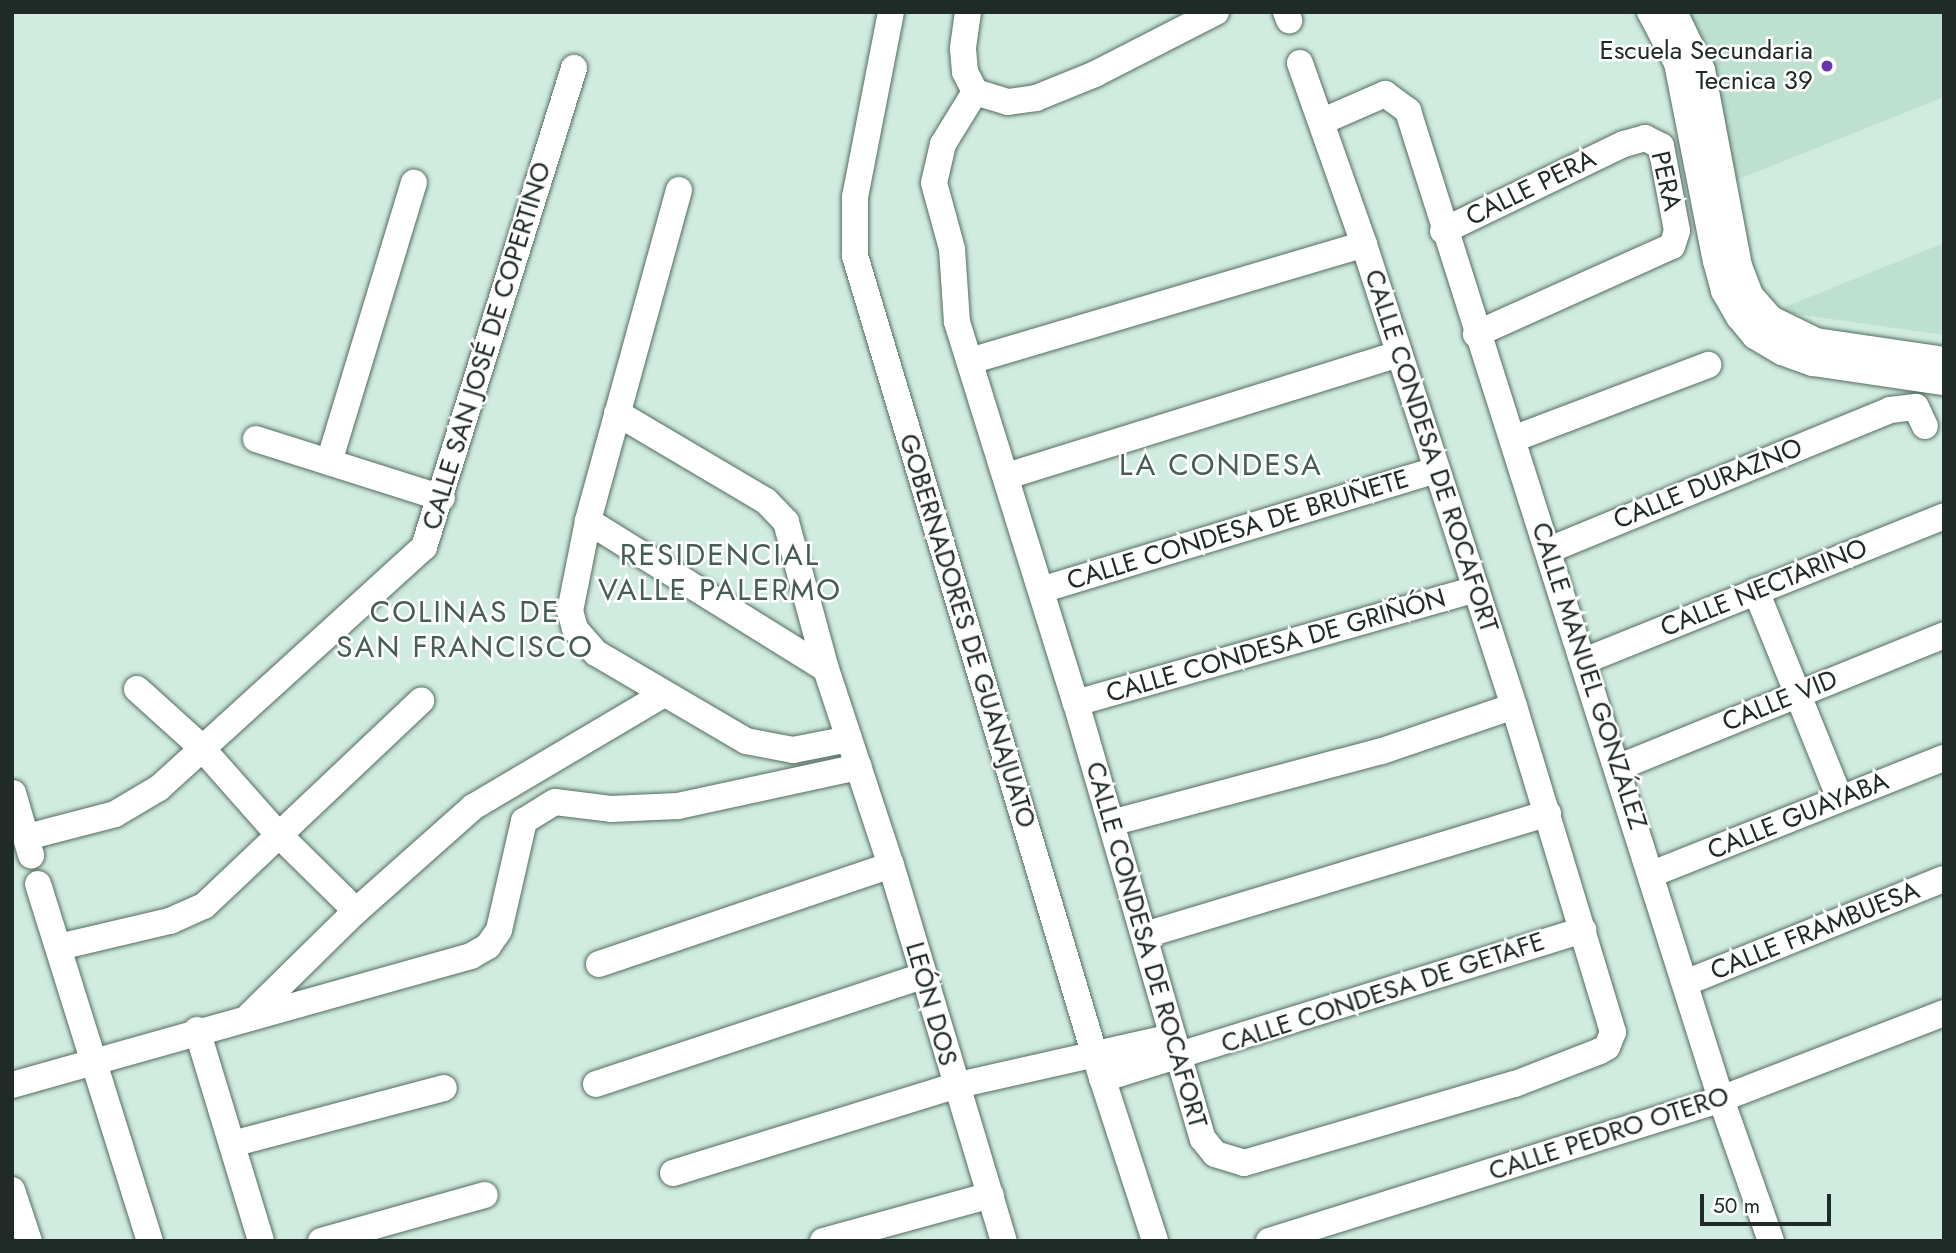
<!DOCTYPE html>
<html>
<head>
<meta charset="utf-8">
<style>
  body { margin:0 }
  #map { position:relative; width:1956px; height:1253px; overflow:hidden; background:#d0ebdf; font-family:Jost,sans-serif }
  div>[style] { position:absolute }
  .built>* { inset:0; background:#bde0d0 }
  .roads { filter:drop-shadow(0 0 2px #546c61) drop-shadow(0 0 2px #546c61) }
  .minor>* { height:26px; margin:-13px; padding:0 13px; transform-origin:13px; border-radius:13px; background:#fff }
  .dots>* { width:19px; height:19px; translate:-50% -50%; box-sizing:border-box; border:4px solid #fff; border-radius:50% }
  span { translate:-50% -50%; white-space:nowrap; text-align:center; line-height:1.15; -webkit-text-stroke:5px #fff; paint-order:stroke }
  .poi-label { font-size:26px; color:#202a26 }
  .right { translate:-100% -50%; text-align:right }
  .street-label { font-size:26px; color:#202a26 }
  .quarter-label { font-size:30px; color:#455d53; letter-spacing:2px }
  .frame { position:absolute; inset:0; border:14px solid #202a26; pointer-events:none }
  .scale { position:absolute; left:1700px; top:1194px; width:131px; height:32px; box-sizing:border-box; border:4px solid #202a26; border-top:0; padding-left:9px; font-size:21px; line-height:24px; white-space:nowrap; color:#202a26; -webkit-text-stroke:5px #fff; paint-order:stroke }
</style>
</head>
<body>
<div id="map">
  <div class="built">
    <i style="clip-path:polygon(1687px 12px,1944px 12px,1944px 97px,1737px 180px,1702px 35px)"></i>
    <i style="clip-path:polygon(1944px 243px,1944px 335px,1775px 311px)"></i>
  </div>
  <div class="roads">
    <div class="minor">
      <i style="left:891px;top:12px;width:188px;rotate:101deg"></i>
      <i style="left:855px;top:197px;width:59px;rotate:90deg"></i>
      <i style="left:855px;top:256px;width:835px;rotate:73.3deg"></i>
      <i style="left:1095px;top:1056px;width:194px;rotate:72deg"></i>
      <i style="left:968px;top:12px;width:37px;rotate:98deg"></i>
      <i style="left:963px;top:49px;width:23px;rotate:85deg"></i>
      <i style="left:965px;top:72px;width:22px;rotate:63deg"></i>
      <i style="left:975px;top:92px;width:61px;rotate:121.6deg"></i>
      <i style="left:943px;top:144px;width:40px;rotate:103deg"></i>
      <i style="left:934px;top:183px;width:68px;rotate:74.7deg"></i>
      <i style="left:952px;top:249px;width:73px;rotate:86.1deg"></i>
      <i style="left:957px;top:322px;width:399px;rotate:72.7deg"></i>
      <i style="left:1076px;top:703px;width:454px;rotate:73.8deg"></i>
      <i style="left:1203px;top:1139px;width:19px;rotate:51deg"></i>
      <i style="left:1215px;top:1154px;width:30px;rotate:17deg"></i>
      <i style="left:1244px;top:1163px;width:282px;rotate:-16.3deg"></i>
      <i style="left:1515px;top:1084px;width:91px;rotate:-21.2deg"></i>
      <i style="left:1600px;top:1051px;width:8px;rotate:-30deg"></i>
      <i style="left:1607px;top:1047px;width:16px;rotate:-68deg"></i>
      <i style="left:1613px;top:1032px;width:341px;rotate:-106.9deg"></i>
      <i style="left:1514px;top:706px;width:486px;rotate:-108deg"></i>
      <i style="left:1364px;top:244px;width:192px;rotate:-109.5deg"></i>
      <i style="left:1286px;top:12px;width:9px;rotate:69deg"></i>
      <i style="left:1650px;top:12px;width:58px;rotate:62.1deg"></i>
      <i style="left:1677px;top:63px;width:202px;rotate:78.9deg"></i>
      <i style="left:1716px;top:261px;width:31px;rotate:75deg"></i>
      <i style="left:1724px;top:291px;width:30px;rotate:60deg"></i>
      <i style="left:1739px;top:317px;width:25px;rotate:50deg"></i>
      <i style="left:1755px;top:336px;width:31px;rotate:31deg"></i>
      <i style="left:1782px;top:352px;width:33px;rotate:20deg"></i>
      <i style="left:1813px;top:363px;width:132px;rotate:8.3deg"></i>
      <i style="left:1674px;top:12px;width:64px;rotate:64.2deg"></i>
      <i style="left:1702px;top:70px;width:199px;rotate:79.3deg"></i>
      <i style="left:1739px;top:266px;width:31px;rotate:69deg"></i>
      <i style="left:1750px;top:295px;width:32px;rotate:49deg"></i>
      <i style="left:1771px;top:319px;width:50px;rotate:26.1deg"></i>
      <i style="left:1816px;top:341px;width:129px;rotate:8.4deg"></i>
      <i style="left:975px;top:92px;width:34px;rotate:17deg"></i>
      <i style="left:1008px;top:102px;width:28px;rotate:-8deg"></i>
      <i style="left:1036px;top:98px;width:64px;rotate:-22.1deg"></i>
      <i style="left:1095px;top:74px;width:136px;rotate:-27.1deg"></i>
      <i style="left:1323px;top:121px;width:68px;rotate:-23.5deg"></i>
      <i style="left:1385px;top:94px;width:29px;rotate:36deg"></i>
      <i style="left:1408px;top:111px;width:1036px;rotate:72.42deg"></i>
      <i style="left:1721px;top:1099px;width:151px;rotate:70.6deg"></i>
      <i style="left:679px;top:190px;width:343px;rotate:105.4deg"></i>
      <i style="left:588px;top:521px;width:92px;rotate:101.3deg"></i>
      <i style="left:570px;top:611px;width:19px;rotate:74deg"></i>
      <i style="left:575px;top:629px;width:32px;rotate:49deg"></i>
      <i style="left:596px;top:653px;width:174px;rotate:30.4deg"></i>
      <i style="left:746px;top:741px;width:48px;rotate:10.8deg"></i>
      <i style="left:793px;top:750px;width:57px;rotate:-11.1deg"></i>
      <i style="left:1443px;top:231px;width:201px;rotate:-25.7deg"></i>
      <i style="left:1624px;top:144px;width:22px;rotate:-16deg"></i>
      <i style="left:1645px;top:138px;width:18px;rotate:27deg"></i>
      <i style="left:1661px;top:146px;width:86px;rotate:79.3deg"></i>
      <i style="left:1677px;top:231px;width:16px;rotate:108deg"></i>
      <i style="left:1672px;top:246px;width:215px;rotate:155.8deg"></i>
      <i style="left:970px;top:361px;width:411px;rotate:-16.5deg"></i>
      <i style="left:617px;top:413px;width:173px;rotate:30.6deg"></i>
      <i style="left:766px;top:501px;width:29px;rotate:46deg"></i>
      <i style="left:786px;top:522px;width:152px;rotate:74.8deg"></i>
      <i style="left:826px;top:669px;width:206px;rotate:71.7deg"></i>
      <i style="left:891px;top:865px;width:393px;rotate:73.3deg"></i>
      <i style="left:256px;top:439px;width:195px;rotate:17.6deg"></i>
      <i style="left:1513px;top:439px;width:209px;rotate:-20.8deg"></i>
      <i style="left:329px;top:462px;width:292px;rotate:-73.1deg"></i>
      <i style="left:1007px;top:476px;width:411px;rotate:-17.3deg"></i>
      <i style="left:588px;top:521px;width:280px;rotate:31.9deg"></i>
      <i style="left:1549px;top:550px;width:369px;rotate:-22.3deg"></i>
      <i style="left:1890px;top:410px;width:26px;rotate:-7deg"></i>
      <i style="left:1916px;top:407px;width:21px;rotate:65deg"></i>
      <i style="left:1041px;top:590px;width:413px;rotate:-16.9deg"></i>
      <i style="left:1756px;top:591px;width:224px;rotate:68deg"></i>
      <i style="left:1584px;top:661px;width:388px;rotate:-21.9deg"></i>
      <i style="left:137px;top:689px;width:85px;rotate:42.1deg"></i>
      <i style="left:200px;top:746px;width:116px;rotate:48.5deg"></i>
      <i style="left:277px;top:833px;width:111px;rotate:44.6deg"></i>
      <i style="left:1076px;top:703px;width:416px;rotate:-15.9deg"></i>
      <i style="left:1617px;top:768px;width:353px;rotate:-22.1deg"></i>
      <i style="left:13px;top:793px;width:65px;rotate:73.8deg"></i>
      <i style="left:1111px;top:823px;width:280px;rotate:-14.9deg"></i>
      <i style="left:1382px;top:751px;width:139px;rotate:-18.8deg"></i>
      <i style="left:27px;top:837px;width:91px;rotate:-14.6deg"></i>
      <i style="left:115px;top:814px;width:51px;rotate:-30.6deg"></i>
      <i style="left:159px;top:788px;width:358px;rotate:-42.3deg"></i>
      <i style="left:424px;top:547px;width:502px;rotate:-72.61deg"></i>
      <i style="left:1652px;top:874px;width:314px;rotate:-21.7deg"></i>
      <i style="left:38px;top:884px;width:374px;rotate:72.6deg"></i>
      <i style="left:1145px;top:935px;width:421px;rotate:-16.8deg"></i>
      <i style="left:59px;top:947px;width:114px;rotate:-13.2deg"></i>
      <i style="left:170px;top:921px;width:37px;rotate:-24deg"></i>
      <i style="left:204px;top:906px;width:299px;rotate:-43.4deg"></i>
      <i style="left:599px;top:964px;width:308px;rotate:-18.7deg"></i>
      <i style="left:1685px;top:983px;width:279px;rotate:-21.9deg"></i>
      <i style="left:250px;top:1015px;width:148px;rotate:-44.5deg"></i>
      <i style="left:356px;top:911px;width:157px;rotate:-41.6deg"></i>
      <i style="left:473px;top:807px;width:222px;rotate:-30.6deg"></i>
      <i style="left:197px;top:1030px;width:220px;rotate:73.1deg"></i>
      <i style="left:1102px;top:1079px;width:504px;rotate:-17.21deg"></i>
      <i style="left:596px;top:1084px;width:344px;rotate:-18.3deg"></i>
      <i style="left:12px;top:1085px;width:477px;rotate:-15.7deg"></i>
      <i style="left:471px;top:956px;width:20px;rotate:-30deg"></i>
      <i style="left:488px;top:946px;width:19px;rotate:-55deg"></i>
      <i style="left:499px;top:930px;width:112px;rotate:-77.1deg"></i>
      <i style="left:524px;top:821px;width:36px;rotate:-32deg"></i>
      <i style="left:555px;top:802px;width:56px;rotate:7.1deg"></i>
      <i style="left:611px;top:809px;width:67px;rotate:-2.6deg"></i>
      <i style="left:678px;top:806px;width:185px;rotate:-12.2deg"></i>
      <i style="left:232px;top:1144px;width:219px;rotate:-14.8deg"></i>
      <i style="left:673px;top:1173px;width:294px;rotate:-17.2deg"></i>
      <i style="left:954px;top:1086px;width:223px;rotate:-12.7deg"></i>
      <i style="left:12px;top:1190px;width:54px;rotate:71.6deg"></i>
      <i style="left:321px;top:1241px;width:170px;rotate:-15.7deg"></i>
      <i style="left:823px;top:1241px;width:174px;rotate:-15.3deg"></i>
      <i style="left:1269px;top:1241px;width:474px;rotate:-17.4deg"></i>
      <i style="left:1721px;top:1099px;width:239px;rotate:-21.1deg"></i>
    </div>
  </div>
  <div class="dots">
    <i style="left:1827px;top:66px;background:#6934ab"></i>
  </div>
  <div class="poi-label">
    <span class="right" style="left:1813px;top:66px">Escuela Secundaria<br>Tecnica 39</span>
  </div>
  <div class="street-label">
    <span style="left:1666px;top:181px;rotate:77deg">PERA</span>
    <span style="left:1531px;top:188px;rotate:-26deg">CALLE PERA</span>
    <span style="left:487px;top:346px;rotate:-73deg">CALLE SAN JOSÉ DE COPERTINO</span>
    <span style="left:1431px;top:451px;rotate:72deg">CALLE CONDESA DE ROCAFORT</span>
    <span style="left:1708px;top:484px;rotate:-22deg">CALLE DURAZNO</span>
    <span style="left:1238px;top:530px;rotate:-17deg">CALLE CONDESA DE BRUÑETE</span>
    <span style="left:1764px;top:588px;rotate:-22deg">CALLE NECTARINO</span>
    <span style="left:967px;top:631px;rotate:73deg">GOBERNADORES DE GUANAJUATO</span>
    <span style="left:1276px;top:646px;rotate:-16deg">CALLE CONDESA DE GRIÑÓN</span>
    <span style="left:1589px;top:676px;rotate:72deg">CALLE MANUEL GONZÁLEZ</span>
    <span style="left:1780px;top:701px;rotate:-22deg">CALLE VID</span>
    <span style="left:1798px;top:816px;rotate:-22deg">CALLE GUAYABA</span>
    <span style="left:1815px;top:931px;rotate:-22deg">CALLE FRAMBUESA</span>
    <span style="left:1146px;top:945px;rotate:74deg">CALLE CONDESA DE ROCAFORT</span>
    <span style="left:1383px;top:993px;rotate:-18deg">CALLE CONDESA DE GETAFE</span>
    <span style="left:931px;top:1004px;rotate:74deg">LEÓN DOS</span>
    <span style="left:1609px;top:1134px;rotate:-18deg">CALLE PEDRO OTERO</span>
  </div>
  <div class="quarter-label">
    <span style="left:1221px;top:465px">LA CONDESA</span>
    <span style="left:720px;top:572px">RESIDENCIAL<br>VALLE PALERMO</span>
    <span style="left:465px;top:629px">COLINAS DE<br>SAN FRANCISCO</span>
  </div>
  <div class="frame"></div>
  <div class="scale">50 m</div>
</div>
</body>
</html>
